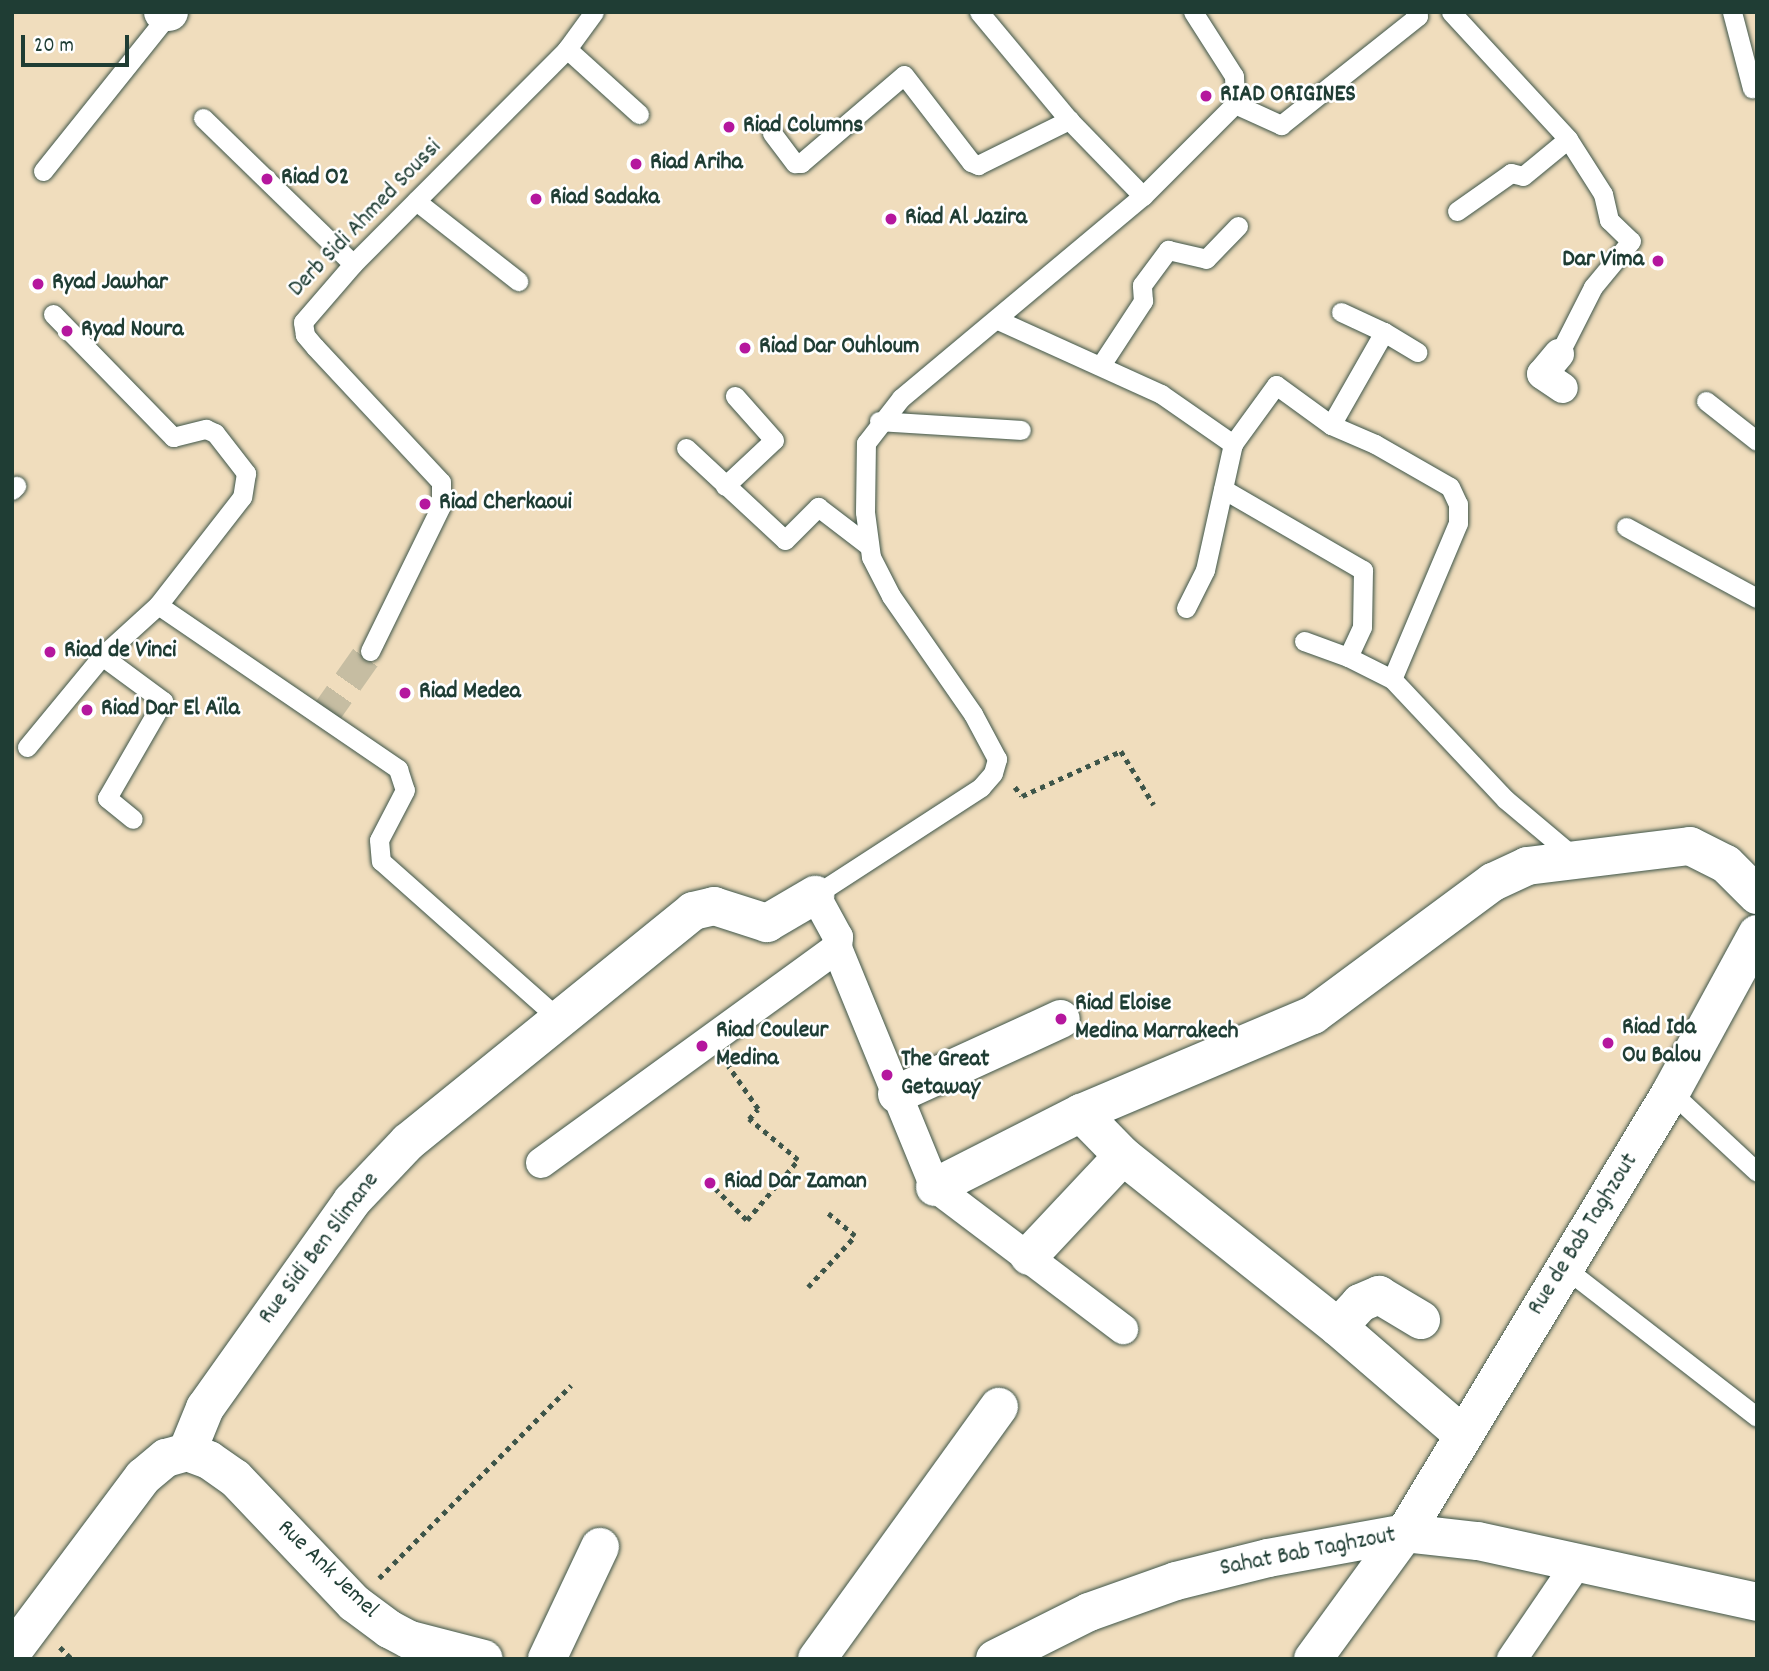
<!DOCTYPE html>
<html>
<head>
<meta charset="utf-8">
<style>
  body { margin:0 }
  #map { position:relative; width:1769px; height:1671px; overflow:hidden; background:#f0ddbd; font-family:Dekko,sans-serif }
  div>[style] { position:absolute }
  .pedestrian-tunnel>* { height:30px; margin-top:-15px; transform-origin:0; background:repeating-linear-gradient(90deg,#c6bda2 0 30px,transparent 0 45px) }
  .path>* { height:4.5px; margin-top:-2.25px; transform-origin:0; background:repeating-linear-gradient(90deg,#3e5549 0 5px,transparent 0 10px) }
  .roads { filter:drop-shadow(0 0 2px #3e5549) drop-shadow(0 0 2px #3e5549) }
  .service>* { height:19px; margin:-9.5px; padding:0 9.5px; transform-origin:9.5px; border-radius:9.5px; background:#fff }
  .pedestrian>* { height:30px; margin:-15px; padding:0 15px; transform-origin:15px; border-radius:15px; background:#fff }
  .minor>* { height:38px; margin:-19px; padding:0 19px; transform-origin:19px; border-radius:19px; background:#fff }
  .tertiary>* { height:38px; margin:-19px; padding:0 19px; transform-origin:19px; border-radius:19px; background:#fff }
  .dots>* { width:19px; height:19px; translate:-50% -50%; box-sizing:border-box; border:4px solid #fff; border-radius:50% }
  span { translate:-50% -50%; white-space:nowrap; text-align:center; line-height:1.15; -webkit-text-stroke:5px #fff; paint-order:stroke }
  .poi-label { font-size:24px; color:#1f3d34; font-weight:700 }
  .left { translate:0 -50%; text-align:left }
  .right { translate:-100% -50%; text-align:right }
  .street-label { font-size:24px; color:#1f3d34 }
  .frame { position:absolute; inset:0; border:14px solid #1f3d34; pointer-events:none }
  .scale { position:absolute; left:21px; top:35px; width:108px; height:32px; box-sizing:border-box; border:4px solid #1f3d34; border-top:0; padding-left:9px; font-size:21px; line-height:24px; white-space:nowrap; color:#1f3d34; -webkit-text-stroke:5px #fff; paint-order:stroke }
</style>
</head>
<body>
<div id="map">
  <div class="pedestrian-tunnel">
    <i style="left:322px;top:719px;width:83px;rotate:-54.8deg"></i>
  </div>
  <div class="path">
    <i style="left:1015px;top:787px;width:11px;rotate:52deg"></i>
    <i style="left:1022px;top:796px;width:109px;rotate:-24.4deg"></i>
    <i style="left:1121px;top:751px;width:63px;rotate:58.6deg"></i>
    <i style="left:715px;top:1188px;width:45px;rotate:45deg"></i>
    <i style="left:747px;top:1220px;width:79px;rotate:-49.6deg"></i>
    <i style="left:798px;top:1160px;width:64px;rotate:-140.1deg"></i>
    <i style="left:749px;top:1119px;width:13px;rotate:-48deg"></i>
    <i style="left:758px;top:1109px;width:52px;rotate:-124.9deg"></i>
    <i style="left:808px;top:1287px;width:69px;rotate:-47.3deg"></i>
    <i style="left:855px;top:1236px;width:35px;rotate:-140deg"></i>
    <i style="left:379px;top:1578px;width:272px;rotate:-45.1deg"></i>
    <i style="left:60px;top:1647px;width:17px;rotate:45deg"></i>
  </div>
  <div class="roads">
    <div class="service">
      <i style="left:979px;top:12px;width:141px;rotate:50.2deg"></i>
      <i style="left:1069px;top:120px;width:106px;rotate:45.8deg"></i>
      <i style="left:1451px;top:12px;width:173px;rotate:47.3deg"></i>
      <i style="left:1568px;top:139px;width:65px;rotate:57.5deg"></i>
      <i style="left:1603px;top:194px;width:27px;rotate:77deg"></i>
      <i style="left:1609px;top:220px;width:30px;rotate:44deg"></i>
      <i style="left:1631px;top:241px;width:60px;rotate:129.6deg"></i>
      <i style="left:1593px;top:287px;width:75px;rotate:116.9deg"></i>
      <i style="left:1732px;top:12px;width:79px;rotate:75.3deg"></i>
      <i style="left:567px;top:49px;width:97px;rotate:42.1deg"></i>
      <i style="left:1235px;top:104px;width:51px;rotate:24.5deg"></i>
      <i style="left:1281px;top:125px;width:175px;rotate:-38.5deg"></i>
      <i style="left:1418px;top:16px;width:5px;rotate:-127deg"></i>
      <i style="left:203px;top:118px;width:209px;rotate:44.2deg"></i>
      <i style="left:772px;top:133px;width:38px;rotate:53deg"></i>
      <i style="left:795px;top:163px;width:6px"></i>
      <i style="left:801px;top:163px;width:135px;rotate:-40.5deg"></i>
      <i style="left:904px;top:75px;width:110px;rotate:52.4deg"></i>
      <i style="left:971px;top:162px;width:8px;rotate:23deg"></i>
      <i style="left:978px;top:165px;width:102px;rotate:-26.3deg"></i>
      <i style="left:43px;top:171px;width:200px;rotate:-51.3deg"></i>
      <i style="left:416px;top:201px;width:130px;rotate:38.1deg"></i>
      <i style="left:1457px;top:211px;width:66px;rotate:-35.1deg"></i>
      <i style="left:1511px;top:173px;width:12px;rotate:14deg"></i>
      <i style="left:1523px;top:176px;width:58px;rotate:-39.4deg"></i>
      <i style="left:1341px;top:312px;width:47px;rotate:24.9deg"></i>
      <i style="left:53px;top:314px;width:172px;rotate:45.7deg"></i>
      <i style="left:173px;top:437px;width:34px;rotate:-14deg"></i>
      <i style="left:206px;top:429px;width:10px;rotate:24deg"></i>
      <i style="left:215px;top:433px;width:51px;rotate:52.2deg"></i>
      <i style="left:246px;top:473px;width:24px;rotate:99deg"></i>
      <i style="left:242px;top:497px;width:137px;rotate:127.9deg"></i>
      <i style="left:158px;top:605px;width:291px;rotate:34.3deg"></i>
      <i style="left:398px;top:769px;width:22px;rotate:72deg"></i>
      <i style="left:405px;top:790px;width:56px;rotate:117.5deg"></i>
      <i style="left:379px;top:840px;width:21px;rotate:85deg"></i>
      <i style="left:381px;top:861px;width:237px;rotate:41.6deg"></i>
      <i style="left:998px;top:320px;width:179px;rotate:24.4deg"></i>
      <i style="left:1161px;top:394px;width:88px;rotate:34.8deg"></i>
      <i style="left:1233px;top:444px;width:73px;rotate:-53.9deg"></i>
      <i style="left:1276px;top:385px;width:68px;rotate:36deg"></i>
      <i style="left:1331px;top:425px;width:48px;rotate:23.4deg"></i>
      <i style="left:1375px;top:444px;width:86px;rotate:29.8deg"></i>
      <i style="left:1450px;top:487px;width:19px;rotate:65deg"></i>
      <i style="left:1458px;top:504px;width:19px;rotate:90deg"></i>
      <i style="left:1458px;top:523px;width:169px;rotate:112.9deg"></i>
      <i style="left:1392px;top:679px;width:165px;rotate:46.7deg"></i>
      <i style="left:1505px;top:799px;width:90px;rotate:40deg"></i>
      <i style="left:1101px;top:365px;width:77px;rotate:-56.7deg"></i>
      <i style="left:1143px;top:301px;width:16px;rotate:-94deg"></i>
      <i style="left:1142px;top:285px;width:44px;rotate:-53.4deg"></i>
      <i style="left:1168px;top:250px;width:39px;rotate:13deg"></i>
      <i style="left:1206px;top:259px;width:46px;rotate:-45.9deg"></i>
      <i style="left:1706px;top:401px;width:65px;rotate:38.1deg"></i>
      <i style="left:879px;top:421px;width:142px;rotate:3.6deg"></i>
      <i style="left:1331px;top:425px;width:107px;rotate:-60.3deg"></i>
      <i style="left:1384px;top:332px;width:39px;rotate:31deg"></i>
      <i style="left:686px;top:448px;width:135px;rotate:42.9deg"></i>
      <i style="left:785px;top:540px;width:47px;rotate:-45deg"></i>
      <i style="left:818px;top:507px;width:64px;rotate:37.4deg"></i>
      <i style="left:725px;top:486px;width:67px;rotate:-43.2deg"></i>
      <i style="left:774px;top:440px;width:59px;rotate:-131.6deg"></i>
      <i style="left:1223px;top:489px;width:162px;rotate:30.1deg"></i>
      <i style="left:1363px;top:570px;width:57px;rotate:91deg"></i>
      <i style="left:1362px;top:627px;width:33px;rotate:115deg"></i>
      <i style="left:1348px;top:657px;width:49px;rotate:26.6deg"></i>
      <i style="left:12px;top:490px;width:6px;rotate:-45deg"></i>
      <i style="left:1626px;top:527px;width:149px;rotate:28.5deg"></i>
      <i style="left:1186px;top:608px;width:42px;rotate:-63.4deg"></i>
      <i style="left:1205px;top:570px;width:129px;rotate:-77.5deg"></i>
      <i style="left:1304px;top:641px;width:47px;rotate:20deg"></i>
      <i style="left:370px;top:651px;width:161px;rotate:-63.9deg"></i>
      <i style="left:441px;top:506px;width:24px;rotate:-90deg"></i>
      <i style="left:441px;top:482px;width:185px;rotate:-133deg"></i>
      <i style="left:315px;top:347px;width:16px;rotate:-130deg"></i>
      <i style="left:305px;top:335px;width:13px;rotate:-99deg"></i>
      <i style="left:303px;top:322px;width:77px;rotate:-49.2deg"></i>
      <i style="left:353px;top:264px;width:303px;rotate:-45.1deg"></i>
      <i style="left:567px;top:49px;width:46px;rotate:-53.9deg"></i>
      <i style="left:102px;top:656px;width:76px;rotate:36.4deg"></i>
      <i style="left:163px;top:701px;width:112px;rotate:120deg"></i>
      <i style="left:107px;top:798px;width:33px;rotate:39deg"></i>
      <i style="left:27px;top:747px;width:118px;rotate:-50.5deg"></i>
      <i style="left:102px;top:656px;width:76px;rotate:-42.3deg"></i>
      <i style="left:815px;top:895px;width:198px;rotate:-33deg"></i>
      <i style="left:981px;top:787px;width:18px;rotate:-49deg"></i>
      <i style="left:993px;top:773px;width:15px;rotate:-74deg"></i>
      <i style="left:997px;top:759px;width:51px;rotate:-118.1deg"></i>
      <i style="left:973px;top:714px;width:144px;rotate:-124.8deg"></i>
      <i style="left:891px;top:596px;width:44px;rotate:-117.1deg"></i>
      <i style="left:871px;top:557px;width:45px;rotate:-97.6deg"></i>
      <i style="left:865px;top:512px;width:69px;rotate:-89.2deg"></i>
      <i style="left:866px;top:443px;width:57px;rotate:-52.1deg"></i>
      <i style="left:901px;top:398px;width:315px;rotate:-39.9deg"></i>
      <i style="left:1143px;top:196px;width:130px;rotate:-45deg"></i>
      <i style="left:1235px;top:104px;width:28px;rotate:-92deg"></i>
      <i style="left:1234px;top:76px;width:76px;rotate:-122.6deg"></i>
      <i style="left:1671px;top:1092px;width:117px;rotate:42.9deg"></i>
      <i style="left:1565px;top:1268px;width:243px;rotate:37.8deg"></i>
    </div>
    <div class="pedestrian">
      <i style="left:1559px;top:354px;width:26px;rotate:130deg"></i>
      <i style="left:1542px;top:374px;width:25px;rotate:34deg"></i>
      <i style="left:815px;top:895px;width:48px;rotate:61.3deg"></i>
      <i style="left:838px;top:937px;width:11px;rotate:95deg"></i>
      <i style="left:837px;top:948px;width:258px;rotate:67.7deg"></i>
      <i style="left:935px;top:1187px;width:236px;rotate:37.1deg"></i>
      <i style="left:541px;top:1163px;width:366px;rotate:-36deg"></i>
      <i style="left:1512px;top:1659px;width:114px;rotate:-55.8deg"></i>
    </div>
    <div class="minor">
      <i style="left:163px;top:12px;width:6px"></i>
      <i style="left:897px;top:1094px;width:180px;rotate:-24.6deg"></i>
      <i style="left:1081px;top:1113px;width:60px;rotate:45.7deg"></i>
      <i style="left:1123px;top:1156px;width:275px;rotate:38.5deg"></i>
      <i style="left:1338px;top:1327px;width:164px;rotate:40.8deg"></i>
      <i style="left:935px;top:1187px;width:164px;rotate:-26.9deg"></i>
      <i style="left:1081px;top:1113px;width:252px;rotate:-22.9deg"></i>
      <i style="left:1313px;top:1015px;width:224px;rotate:-36.5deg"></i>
      <i style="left:1493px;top:882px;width:38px;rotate:-25deg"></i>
      <i style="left:1527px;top:866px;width:164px;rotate:-7deg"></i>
      <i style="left:1690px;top:846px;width:40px;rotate:26.6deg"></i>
      <i style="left:1726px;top:864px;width:44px;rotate:45deg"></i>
      <i style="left:1029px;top:1256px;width:137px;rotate:-46.8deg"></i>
      <i style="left:1338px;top:1327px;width:33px;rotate:-47deg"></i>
      <i style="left:1360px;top:1303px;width:21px;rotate:-23deg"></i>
      <i style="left:1379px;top:1295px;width:49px;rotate:30.8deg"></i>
      <i style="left:187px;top:1452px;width:48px;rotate:-67.8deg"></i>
      <i style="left:205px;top:1408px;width:254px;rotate:-54.6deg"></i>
      <i style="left:352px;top:1201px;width:81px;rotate:-46.5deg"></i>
      <i style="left:408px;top:1142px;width:367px;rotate:-39deg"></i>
      <i style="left:693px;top:911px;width:22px;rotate:-13deg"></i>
      <i style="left:714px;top:906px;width:56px;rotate:17.8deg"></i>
      <i style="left:767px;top:923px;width:56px;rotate:-30.3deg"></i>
      <i style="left:547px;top:1659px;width:124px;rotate:-64.7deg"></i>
      <i style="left:817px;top:1659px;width:311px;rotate:-54.2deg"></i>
      <i style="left:1313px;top:1659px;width:156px;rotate:-53.9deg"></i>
      <i style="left:1405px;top:1533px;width:515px;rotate:-58.9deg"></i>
      <i style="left:1671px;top:1092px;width:180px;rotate:-61.4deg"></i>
    </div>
    <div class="tertiary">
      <i style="left:12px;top:1652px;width:219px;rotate:-53.2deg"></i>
      <i style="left:143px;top:1477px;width:30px;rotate:-40deg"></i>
      <i style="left:166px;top:1458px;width:22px;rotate:-16deg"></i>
      <i style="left:187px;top:1452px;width:23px;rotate:20deg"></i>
      <i style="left:209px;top:1460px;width:32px;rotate:35deg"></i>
      <i style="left:235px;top:1478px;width:173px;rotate:46.4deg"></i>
      <i style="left:354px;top:1603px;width:44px;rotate:36.6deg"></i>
      <i style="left:389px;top:1629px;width:24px;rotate:28deg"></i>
      <i style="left:410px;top:1640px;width:76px;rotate:14.4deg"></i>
      <i style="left:995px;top:1659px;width:105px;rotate:-26.6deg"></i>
      <i style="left:1089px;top:1612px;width:92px;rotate:-19.6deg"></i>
      <i style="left:1176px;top:1581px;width:95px;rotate:-14deg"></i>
      <i style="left:1268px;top:1558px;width:139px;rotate:-10.3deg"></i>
      <i style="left:1405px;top:1533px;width:73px;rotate:6.3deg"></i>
      <i style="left:1478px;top:1541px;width:286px;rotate:12.3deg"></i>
    </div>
  </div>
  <div class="dots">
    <i style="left:1206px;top:96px;background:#b5179e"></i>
    <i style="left:729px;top:127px;background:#b5179e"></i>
    <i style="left:636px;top:164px;background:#b5179e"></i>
    <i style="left:267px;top:179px;background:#b5179e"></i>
    <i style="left:536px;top:199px;background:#b5179e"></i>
    <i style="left:891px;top:219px;background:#b5179e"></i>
    <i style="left:1658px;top:261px;background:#b5179e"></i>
    <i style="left:38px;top:284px;background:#b5179e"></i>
    <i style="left:67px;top:331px;background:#b5179e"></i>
    <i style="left:745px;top:348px;background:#b5179e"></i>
    <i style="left:425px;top:504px;background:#b5179e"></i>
    <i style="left:50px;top:652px;background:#b5179e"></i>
    <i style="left:405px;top:693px;background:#b5179e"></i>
    <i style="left:87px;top:710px;background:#b5179e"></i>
    <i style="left:1061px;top:1019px;background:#b5179e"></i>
    <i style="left:1608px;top:1043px;background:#b5179e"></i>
    <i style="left:702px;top:1046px;background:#b5179e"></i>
    <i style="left:887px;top:1075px;background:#b5179e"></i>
    <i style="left:710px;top:1183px;background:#b5179e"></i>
  </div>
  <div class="poi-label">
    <span class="left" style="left:1220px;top:96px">RIAD ORIGINES</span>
    <span class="left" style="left:743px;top:127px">Riad Columns</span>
    <span class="left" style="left:650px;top:164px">Riad Ariha</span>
    <span class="left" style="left:281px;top:179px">Riad O2</span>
    <span class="left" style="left:550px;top:199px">Riad Sadaka</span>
    <span class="left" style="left:905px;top:219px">Riad Al Jazira</span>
    <span class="right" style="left:1644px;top:261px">Dar Vima</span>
    <span class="left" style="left:52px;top:284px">Ryad Jawhar</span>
    <span class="left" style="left:81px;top:331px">Ryad Noura</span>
    <span class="left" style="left:759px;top:348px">Riad Dar Ouhloum</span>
    <span class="left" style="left:439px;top:504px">Riad Cherkaoui</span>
    <span class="left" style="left:64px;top:652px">Riad de Vinci</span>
    <span class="left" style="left:419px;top:693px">Riad Medea</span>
    <span class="left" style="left:101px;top:710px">Riad Dar El Aïla</span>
    <span class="left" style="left:1075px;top:1019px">Riad Eloise<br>Medina Marrakech</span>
    <span class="left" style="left:1622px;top:1043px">Riad Ida<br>Ou Balou</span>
    <span class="left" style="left:716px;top:1046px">Riad Couleur<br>Medina</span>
    <span class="left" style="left:901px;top:1075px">The Great<br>Getaway</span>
    <span class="left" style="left:724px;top:1183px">Riad Dar Zaman</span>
  </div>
  <div class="street-label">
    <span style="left:366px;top:219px;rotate:-46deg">Derb Sidi Ahmed Soussi</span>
    <span style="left:1584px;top:1235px;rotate:-58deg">Rue de Bab Taghzout</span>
    <span style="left:320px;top:1249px;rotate:-53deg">Rue Sidi Ben Slimane</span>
    <span style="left:1308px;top:1553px;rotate:-11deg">Sahat Bab Taghzout</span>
    <span style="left:327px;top:1570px;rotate:44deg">Rue Ank Jemel</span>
  </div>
  <div class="frame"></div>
  <div class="scale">20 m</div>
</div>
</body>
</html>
